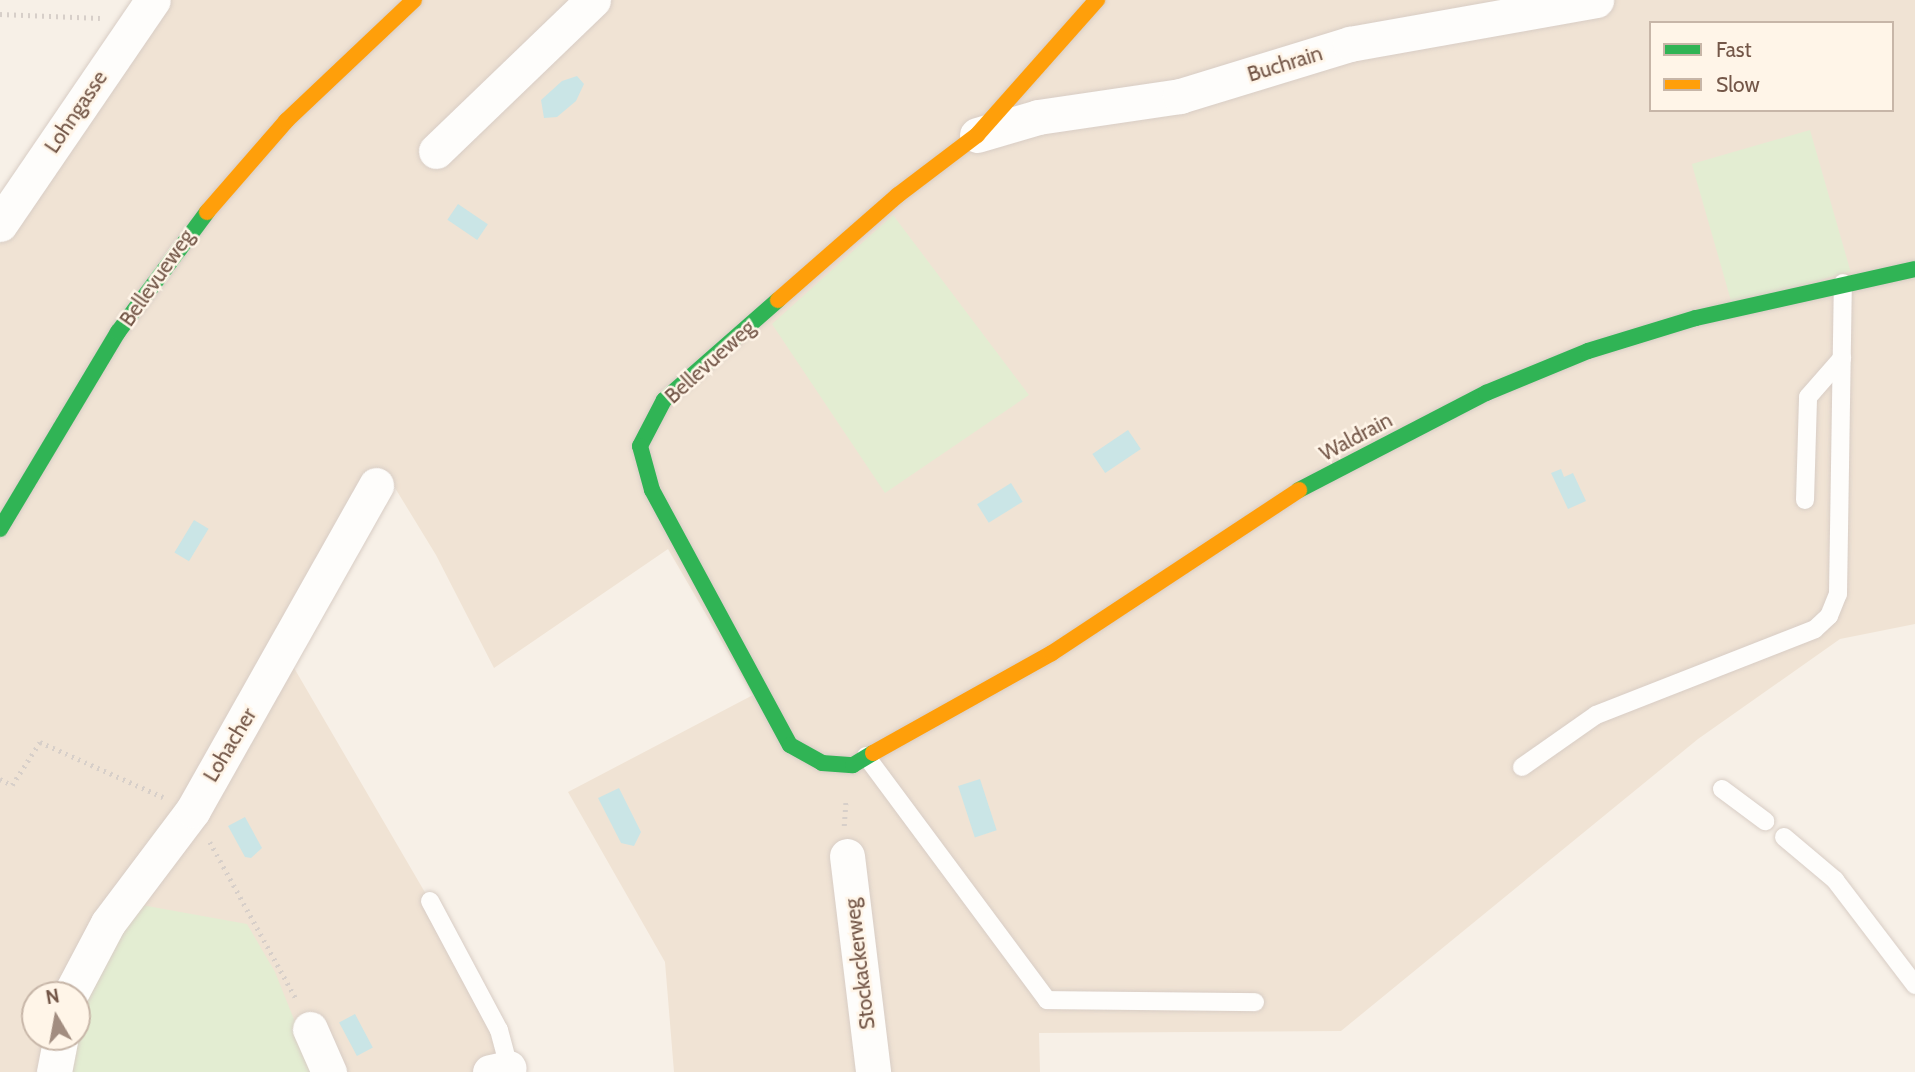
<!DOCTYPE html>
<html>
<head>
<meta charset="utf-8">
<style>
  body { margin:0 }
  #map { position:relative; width:1915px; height:1072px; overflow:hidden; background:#f7f0e7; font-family:Cabin,sans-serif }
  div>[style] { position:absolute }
  .residential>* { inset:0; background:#f0e3d4 }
  .green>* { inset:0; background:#e3edd2; transform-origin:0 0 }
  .water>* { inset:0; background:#cae5e6; transform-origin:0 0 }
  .path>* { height:4.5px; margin-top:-2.25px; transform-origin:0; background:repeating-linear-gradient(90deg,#d7cfc9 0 2px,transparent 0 7px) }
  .roads { filter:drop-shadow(0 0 2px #d8cdc5) drop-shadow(0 0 2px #d8cdc5) }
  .lane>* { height:18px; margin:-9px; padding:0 9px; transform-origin:9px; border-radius:9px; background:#fefdfb }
  .street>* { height:35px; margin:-17.5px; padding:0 17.5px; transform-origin:17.5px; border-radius:17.5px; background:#fefdfb }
  .fast>* { height:16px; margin:-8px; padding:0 8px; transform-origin:8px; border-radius:8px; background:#30b455 }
  .slow>* { height:16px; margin:-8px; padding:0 8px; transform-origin:8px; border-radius:8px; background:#ff9f0a }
  span { translate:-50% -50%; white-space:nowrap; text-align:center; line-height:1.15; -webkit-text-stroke:5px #fff5e8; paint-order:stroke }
  .street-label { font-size:21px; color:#745748 }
  .legend { position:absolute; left:1649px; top:21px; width:245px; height:91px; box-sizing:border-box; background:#fff5e8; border:2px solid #c7b6a8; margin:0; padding:9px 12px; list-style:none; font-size:21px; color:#745748 }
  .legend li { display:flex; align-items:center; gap:14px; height:35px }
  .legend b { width:35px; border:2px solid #c7b6a8 }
  .north { position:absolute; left:21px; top:981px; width:70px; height:70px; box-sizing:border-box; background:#fff5e8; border:2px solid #c7b6a8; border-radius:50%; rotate:350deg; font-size:19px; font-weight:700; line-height:28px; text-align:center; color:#745748 }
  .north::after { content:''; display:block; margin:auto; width:24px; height:32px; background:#a28d80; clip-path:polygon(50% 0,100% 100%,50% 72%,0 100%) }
</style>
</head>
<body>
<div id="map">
  <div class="residential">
    <i style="clip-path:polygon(evenodd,152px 0,1915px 0,1915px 624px,1840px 639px,1698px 739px,1341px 1031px,1039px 1033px,1040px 1072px,674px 1072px,665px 962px,568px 792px,753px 695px,668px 549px,494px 668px,436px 555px,392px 483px,290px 661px,430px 901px,509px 1072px,315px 1072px,89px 974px,77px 1018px,77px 995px,35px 995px,35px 1037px,72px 1037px,63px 1072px,0 1072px,0 244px,152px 0,1651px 23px,1892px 23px,1892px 110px,1651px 110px,1651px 23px)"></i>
  </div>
  <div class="green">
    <i style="left:1810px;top:130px;width:147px;height:123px;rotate:74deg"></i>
    <i style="clip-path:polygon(893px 215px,1029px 395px,885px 493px,772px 324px)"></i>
    <i style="clip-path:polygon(136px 904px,247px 924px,275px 972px,315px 1072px,63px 1072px,77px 1037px,89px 974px)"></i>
  </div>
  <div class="water">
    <i style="clip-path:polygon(577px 76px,584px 84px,576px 101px,557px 117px,544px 118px,541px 100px,562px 81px)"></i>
    <i style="left:458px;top:204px;width:36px;height:19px;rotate:34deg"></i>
    <i style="left:1128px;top:430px;width:23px;height:43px;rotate:56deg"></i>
    <i style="clip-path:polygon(1561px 469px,1564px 477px,1573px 473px,1586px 501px,1568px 509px,1551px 473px)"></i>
    <i style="left:1011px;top:483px;width:22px;height:40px;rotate:58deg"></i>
    <i style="left:194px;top:520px;width:17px;height:38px;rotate:31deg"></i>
    <i style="left:980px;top:779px;width:54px;height:23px;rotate:72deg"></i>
    <i style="clip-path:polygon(619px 788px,641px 832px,634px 846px,621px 843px,598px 798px)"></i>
    <i style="clip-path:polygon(245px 817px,262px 848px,251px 858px,245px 857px,228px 826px)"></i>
    <i style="left:355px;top:1014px;width:38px;height:18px;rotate:62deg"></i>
  </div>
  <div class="path">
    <i style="left:0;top:14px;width:100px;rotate:2.3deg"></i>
    <i style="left:0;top:779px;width:13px;rotate:27deg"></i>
    <i style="left:12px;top:785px;width:51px;rotate:-56.9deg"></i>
    <i style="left:40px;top:742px;width:135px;rotate:24.1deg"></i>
    <i style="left:844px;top:826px;width:26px;rotate:-86deg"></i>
    <i style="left:210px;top:842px;width:180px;rotate:61.2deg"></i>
  </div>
  <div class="roads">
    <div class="lane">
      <i style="left:1805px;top:500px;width:103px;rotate:-88.3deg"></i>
      <i style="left:1808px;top:397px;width:52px;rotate:-48.9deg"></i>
      <i style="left:866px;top:756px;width:304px;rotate:53.4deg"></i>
      <i style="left:1047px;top:1000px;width:208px;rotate:0.6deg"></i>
      <i style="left:1522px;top:767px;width:90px;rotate:-35.1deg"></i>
      <i style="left:1596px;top:715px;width:235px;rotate:-21.4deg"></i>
      <i style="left:1815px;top:629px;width:19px;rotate:-43deg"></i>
      <i style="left:1829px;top:616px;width:24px;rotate:-68deg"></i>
      <i style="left:1838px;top:594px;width:311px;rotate:-89.1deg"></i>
      <i style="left:1722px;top:789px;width:54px;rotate:36.7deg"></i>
      <i style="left:1784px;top:837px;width:67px;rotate:40.1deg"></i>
      <i style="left:1835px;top:880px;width:132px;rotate:52.7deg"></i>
      <i style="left:430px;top:901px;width:146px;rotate:61.9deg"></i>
      <i style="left:499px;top:1030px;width:39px;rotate:75deg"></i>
    </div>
    <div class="street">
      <i style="left:977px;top:135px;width:64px;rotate:-16.4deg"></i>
      <i style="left:1038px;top:117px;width:144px;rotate:-8.4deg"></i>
      <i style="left:1180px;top:96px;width:178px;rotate:-17deg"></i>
      <i style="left:1350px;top:44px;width:250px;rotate:-10.1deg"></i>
      <i style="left:436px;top:151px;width:218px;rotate:-43.9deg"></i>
      <i style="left:0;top:224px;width:271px;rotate:-55.7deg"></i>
      <i style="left:847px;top:856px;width:218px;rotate:83.1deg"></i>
      <i style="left:70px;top:995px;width:81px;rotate:-62.2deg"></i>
      <i style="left:108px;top:923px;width:141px;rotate:-53deg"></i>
      <i style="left:193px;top:810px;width:373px;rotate:-60.6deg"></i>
      <i style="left:310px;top:1029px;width:47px;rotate:66.2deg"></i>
      <i style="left:54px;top:1072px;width:36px;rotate:-79deg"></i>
      <i style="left:490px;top:1072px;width:19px;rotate:-12deg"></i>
    </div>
    <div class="fast">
      <i style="left:778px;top:300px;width:152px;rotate:138.7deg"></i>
      <i style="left:664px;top:400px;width:52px;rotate:117.6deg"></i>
      <i style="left:640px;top:446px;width:46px;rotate:74.7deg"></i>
      <i style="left:652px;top:490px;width:290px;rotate:61.6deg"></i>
      <i style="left:790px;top:745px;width:37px;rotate:29deg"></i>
      <i style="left:822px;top:763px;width:31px;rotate:4deg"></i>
      <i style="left:853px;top:765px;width:23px;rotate:-31deg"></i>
      <i style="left:1299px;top:490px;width:211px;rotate:-27.4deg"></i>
      <i style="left:1486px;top:393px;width:110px;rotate:-22.4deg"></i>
      <i style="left:1588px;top:351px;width:113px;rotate:-17deg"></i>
      <i style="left:1696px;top:318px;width:224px;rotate:-12.6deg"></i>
      <i style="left:0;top:529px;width:230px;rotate:-59.1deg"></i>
      <i style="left:118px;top:332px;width:149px;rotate:-53.4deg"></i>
    </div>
    <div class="slow">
      <i style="left:207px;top:212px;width:121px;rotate:-49deg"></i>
      <i style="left:286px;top:121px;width:176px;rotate:-43.4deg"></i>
      <i style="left:778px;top:300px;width:159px;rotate:-41.2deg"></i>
      <i style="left:898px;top:195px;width:99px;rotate:-37.2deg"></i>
      <i style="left:977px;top:135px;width:181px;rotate:-48.4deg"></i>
      <i style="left:873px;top:753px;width:205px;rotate:-29.2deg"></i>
      <i style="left:1052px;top:653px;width:296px;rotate:-33.4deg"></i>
    </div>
  </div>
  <div class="street-label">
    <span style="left:1285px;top:64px;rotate:-17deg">Buchrain</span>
    <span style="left:76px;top:112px;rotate:-56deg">Lohngasse</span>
    <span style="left:157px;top:278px;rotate:-55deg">Bellevueweg</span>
    <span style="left:710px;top:362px;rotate:-42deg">Bellevueweg</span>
    <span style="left:1356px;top:437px;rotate:-28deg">Waldrain</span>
    <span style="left:230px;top:745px;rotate:-59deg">Lohacher</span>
    <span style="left:860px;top:964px;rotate:-97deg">Stockackerweg</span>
  </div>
  <ul class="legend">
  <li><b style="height:9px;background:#30b455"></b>Fast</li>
  <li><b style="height:9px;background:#ff9f0a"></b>Slow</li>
  </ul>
  <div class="north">N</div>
</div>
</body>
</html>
